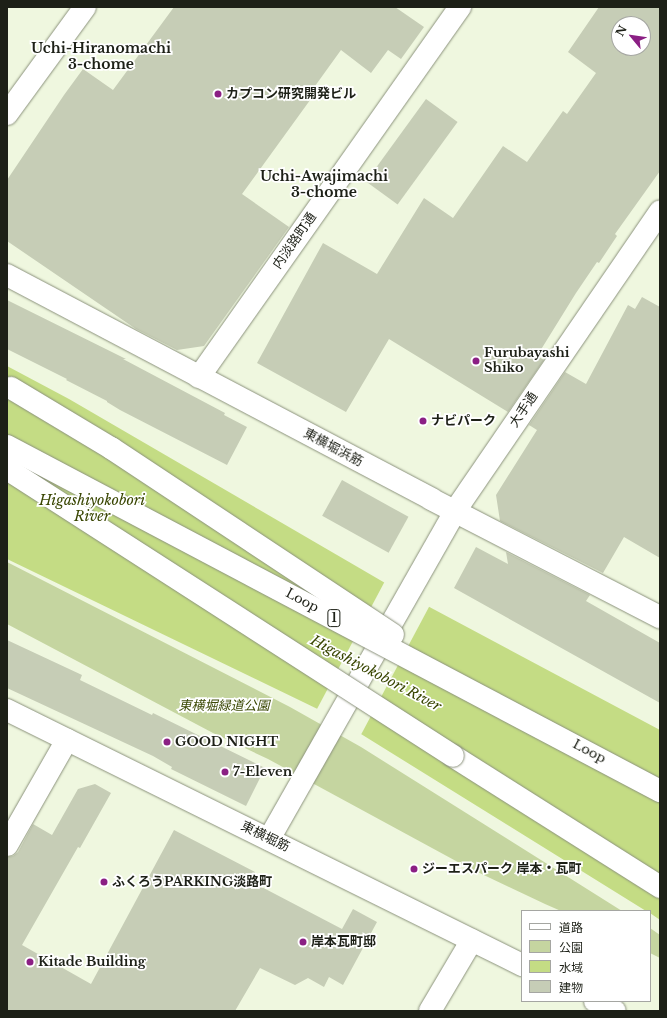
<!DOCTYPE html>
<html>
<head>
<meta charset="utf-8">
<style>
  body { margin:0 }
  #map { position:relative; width:667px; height:1018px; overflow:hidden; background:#eff7df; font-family:"Libre Baskerville","Noto Sans JP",serif }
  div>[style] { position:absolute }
  .green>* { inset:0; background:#c5d5a0 }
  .water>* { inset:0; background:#c4dc84 }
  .pier>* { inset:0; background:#eff7df; transform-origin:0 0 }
  .building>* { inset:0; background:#c6cdb6; transform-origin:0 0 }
  .roads { filter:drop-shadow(0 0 1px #8b927c) drop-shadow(0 0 1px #8b927c) }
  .street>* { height:22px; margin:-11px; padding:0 11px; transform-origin:11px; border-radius:11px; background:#fff }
  .secondary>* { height:22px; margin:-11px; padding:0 11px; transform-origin:11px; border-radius:11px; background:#fff }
  .highway>* { height:22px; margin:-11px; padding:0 11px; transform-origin:11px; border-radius:11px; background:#fff }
  .bridges { filter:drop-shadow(0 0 1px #8b927c) drop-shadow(0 0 1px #8b927c) }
  .highway-bridge>* { height:22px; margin:-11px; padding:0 11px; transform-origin:11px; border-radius:11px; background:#fff }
  .dots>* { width:11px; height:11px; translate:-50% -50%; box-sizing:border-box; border:2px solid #fff; border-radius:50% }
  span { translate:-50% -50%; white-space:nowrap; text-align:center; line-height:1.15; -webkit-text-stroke:3.5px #fff; paint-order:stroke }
  .shield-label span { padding:1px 3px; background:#fff; border:1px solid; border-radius:3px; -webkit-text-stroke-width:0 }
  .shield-label { font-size:12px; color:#1d2017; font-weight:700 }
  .poi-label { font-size:13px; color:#1d2017; font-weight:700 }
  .left { translate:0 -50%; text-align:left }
  .street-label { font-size:13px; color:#1d2017 }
  .park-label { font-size:13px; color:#3d4a07; font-style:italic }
  .neighbourhood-label { font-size:14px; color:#1d2017; font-weight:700 }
  .water-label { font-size:14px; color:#394602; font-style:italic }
  .frame { position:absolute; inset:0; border:8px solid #1d2017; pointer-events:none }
  .legend { position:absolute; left:521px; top:910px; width:130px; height:92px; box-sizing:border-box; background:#fff; border:1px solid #a5a6a2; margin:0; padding:5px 7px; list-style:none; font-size:12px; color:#1d2017 }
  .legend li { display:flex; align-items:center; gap:8px; height:20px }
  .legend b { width:20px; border:1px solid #a5a6a2 }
  .north { position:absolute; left:611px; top:16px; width:40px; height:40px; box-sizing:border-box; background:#fff; border:1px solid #a5a6a2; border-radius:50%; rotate:299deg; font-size:11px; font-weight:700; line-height:16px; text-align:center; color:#1d2017 }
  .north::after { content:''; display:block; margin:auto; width:14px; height:18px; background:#8b1f84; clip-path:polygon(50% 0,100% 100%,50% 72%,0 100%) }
</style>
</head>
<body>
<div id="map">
  <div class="green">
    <i style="clip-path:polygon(7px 562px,290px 707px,361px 747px,622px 911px,561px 911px,545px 904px,467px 867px,268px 759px,213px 733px,7px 624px)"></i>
    <i style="clip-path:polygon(650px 928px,660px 935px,660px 958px,650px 953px)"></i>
  </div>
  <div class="water">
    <i style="clip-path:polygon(7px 366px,69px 399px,392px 587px,660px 730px,660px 920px,650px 913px,650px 911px,646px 911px,332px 716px,7px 559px)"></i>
  </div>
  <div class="pier">
    <i style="left:385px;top:581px;width:51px;height:148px;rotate:28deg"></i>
  </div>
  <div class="building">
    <i style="clip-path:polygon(174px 7px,395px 7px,424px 27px,401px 59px,388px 50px,371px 73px,341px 50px,310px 93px,313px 96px,242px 194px,289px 227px,204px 346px,177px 350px,136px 329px,7px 241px,7px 180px,64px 95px,83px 69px,113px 90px)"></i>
    <i style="clip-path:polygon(evenodd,599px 7px,660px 7px,660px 171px,615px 234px,617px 236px,599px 263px,597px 262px,576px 293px,537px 356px,544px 360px,508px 412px,389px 339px,346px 412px,257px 363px,323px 243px,377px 274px,424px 198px,453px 218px,503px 146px,527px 162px,563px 111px,567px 114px,596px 73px,568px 52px,599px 7px,619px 24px,643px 24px,643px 48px,619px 48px,619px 24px)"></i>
    <i style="left:426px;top:99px;width:39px;height:102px;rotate:36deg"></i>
    <i style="clip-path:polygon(642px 297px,660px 307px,660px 558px,624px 537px,603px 573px,500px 521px,496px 495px,537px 430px,529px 425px,565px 372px,586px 384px,628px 305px,635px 309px)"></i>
    <i style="clip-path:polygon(7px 300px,126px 359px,123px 359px,225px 413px,224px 415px,247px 427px,227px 465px,120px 410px,107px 402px,107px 401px,66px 380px,67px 379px,7px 349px)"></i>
    <i style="left:342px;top:480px;width:76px;height:41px;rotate:29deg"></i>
    <i style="clip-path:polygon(476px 547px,508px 564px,506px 552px,590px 595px,586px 601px,660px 643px,660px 703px,454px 588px)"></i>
    <i style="clip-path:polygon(7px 640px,82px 675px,80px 680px,152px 715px,153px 713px,265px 768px,246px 806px,171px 769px,172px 767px,153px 756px,7px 688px)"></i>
    <i style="clip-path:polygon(95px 784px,111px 793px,80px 848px,78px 847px,22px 945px,91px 984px,174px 830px,255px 872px,250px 881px,342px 929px,353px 909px,377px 922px,343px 985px,329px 977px,324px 987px,308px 978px,295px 985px,260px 968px,235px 1011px,7px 1011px,7px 857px,13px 856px,18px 852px,33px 824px,52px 835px,78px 789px)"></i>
  </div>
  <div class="roads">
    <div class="street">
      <i style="left:7px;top:114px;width:132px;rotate:-53.9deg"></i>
      <i style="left:7px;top:275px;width:480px;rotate:27.8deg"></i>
      <i style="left:431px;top:499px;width:258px;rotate:27.3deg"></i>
      <i style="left:199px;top:377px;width:453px;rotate:-54.8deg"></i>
      <i style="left:455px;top:511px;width:363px;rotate:-55.6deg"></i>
      <i style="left:7px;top:710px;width:575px;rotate:26.34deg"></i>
      <i style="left:7px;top:845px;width:121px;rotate:-60.3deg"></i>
      <i style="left:595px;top:1001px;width:22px;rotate:27deg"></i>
      <i style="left:430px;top:1011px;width:82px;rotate:-59.4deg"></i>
    </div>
    <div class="secondary">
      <i style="left:269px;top:839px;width:377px;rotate:-60.4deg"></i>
    </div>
    <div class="highway">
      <i style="left:453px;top:756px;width:245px;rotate:32.3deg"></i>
    </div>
  </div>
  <div class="bridges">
    <div class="highway-bridge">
      <i style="left:11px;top:388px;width:117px;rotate:31deg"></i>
      <i style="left:111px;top:448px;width:338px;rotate:33.5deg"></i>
      <i style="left:7px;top:446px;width:739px;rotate:27.85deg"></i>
      <i style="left:7px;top:469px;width:530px;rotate:32.76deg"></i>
    </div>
  </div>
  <div class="dots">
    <i style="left:218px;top:94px;background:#8b1f84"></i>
    <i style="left:476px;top:361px;background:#8b1f84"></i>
    <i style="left:423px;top:421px;background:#8b1f84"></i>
    <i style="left:167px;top:742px;background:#8b1f84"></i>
    <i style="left:225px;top:772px;background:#8b1f84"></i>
    <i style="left:414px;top:869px;background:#8b1f84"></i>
    <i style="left:104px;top:882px;background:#8b1f84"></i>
    <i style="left:303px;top:942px;background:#8b1f84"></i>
    <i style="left:30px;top:962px;background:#8b1f84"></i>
  </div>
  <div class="shield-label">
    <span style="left:334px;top:618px">1</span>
  </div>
  <div class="poi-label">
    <span class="left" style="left:226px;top:94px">カプコン研究開発ビル</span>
    <span class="left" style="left:484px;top:361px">Furubayashi<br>Shiko</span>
    <span class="left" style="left:431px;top:421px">ナビパーク</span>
    <span class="left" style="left:175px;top:742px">GOOD NIGHT</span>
    <span class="left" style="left:233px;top:772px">7-Eleven</span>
    <span class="left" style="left:422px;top:869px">ジーエスパーク 岸本・瓦町</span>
    <span class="left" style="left:112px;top:882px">ふくろうPARKING淡路町</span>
    <span class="left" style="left:311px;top:942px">岸本瓦町邸</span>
    <span class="left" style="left:38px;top:962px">Kitade Building</span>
  </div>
  <div class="street-label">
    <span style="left:295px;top:241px;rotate:-55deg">内淡路町通</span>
    <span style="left:524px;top:410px;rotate:-56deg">大手通</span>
    <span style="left:333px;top:448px;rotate:28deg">東横堀浜筋</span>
    <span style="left:302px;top:601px;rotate:28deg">Loop</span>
    <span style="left:589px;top:752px;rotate:28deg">Loop</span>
    <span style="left:265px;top:837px;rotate:26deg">東横堀筋</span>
  </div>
  <div class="park-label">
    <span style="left:224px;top:706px">東横堀緑道公園</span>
  </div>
  <div class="neighbourhood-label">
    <span style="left:101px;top:56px">Uchi-Hiranomachi<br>3-chome</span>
    <span style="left:324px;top:184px">Uchi-Awajimachi<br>3-chome</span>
  </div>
  <div class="water-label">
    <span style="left:92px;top:508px">Higashiyokobori<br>River</span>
    <span style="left:376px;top:673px;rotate:28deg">Higashiyokobori River</span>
  </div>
  <div class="frame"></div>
  <ul class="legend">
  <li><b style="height:5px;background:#fff"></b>道路</li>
  <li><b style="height:11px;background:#c5d5a0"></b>公園</li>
  <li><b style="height:11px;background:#c4dc84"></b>水域</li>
  <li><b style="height:11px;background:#c6cdb6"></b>建物</li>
  </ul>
  <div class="north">N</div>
</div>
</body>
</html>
